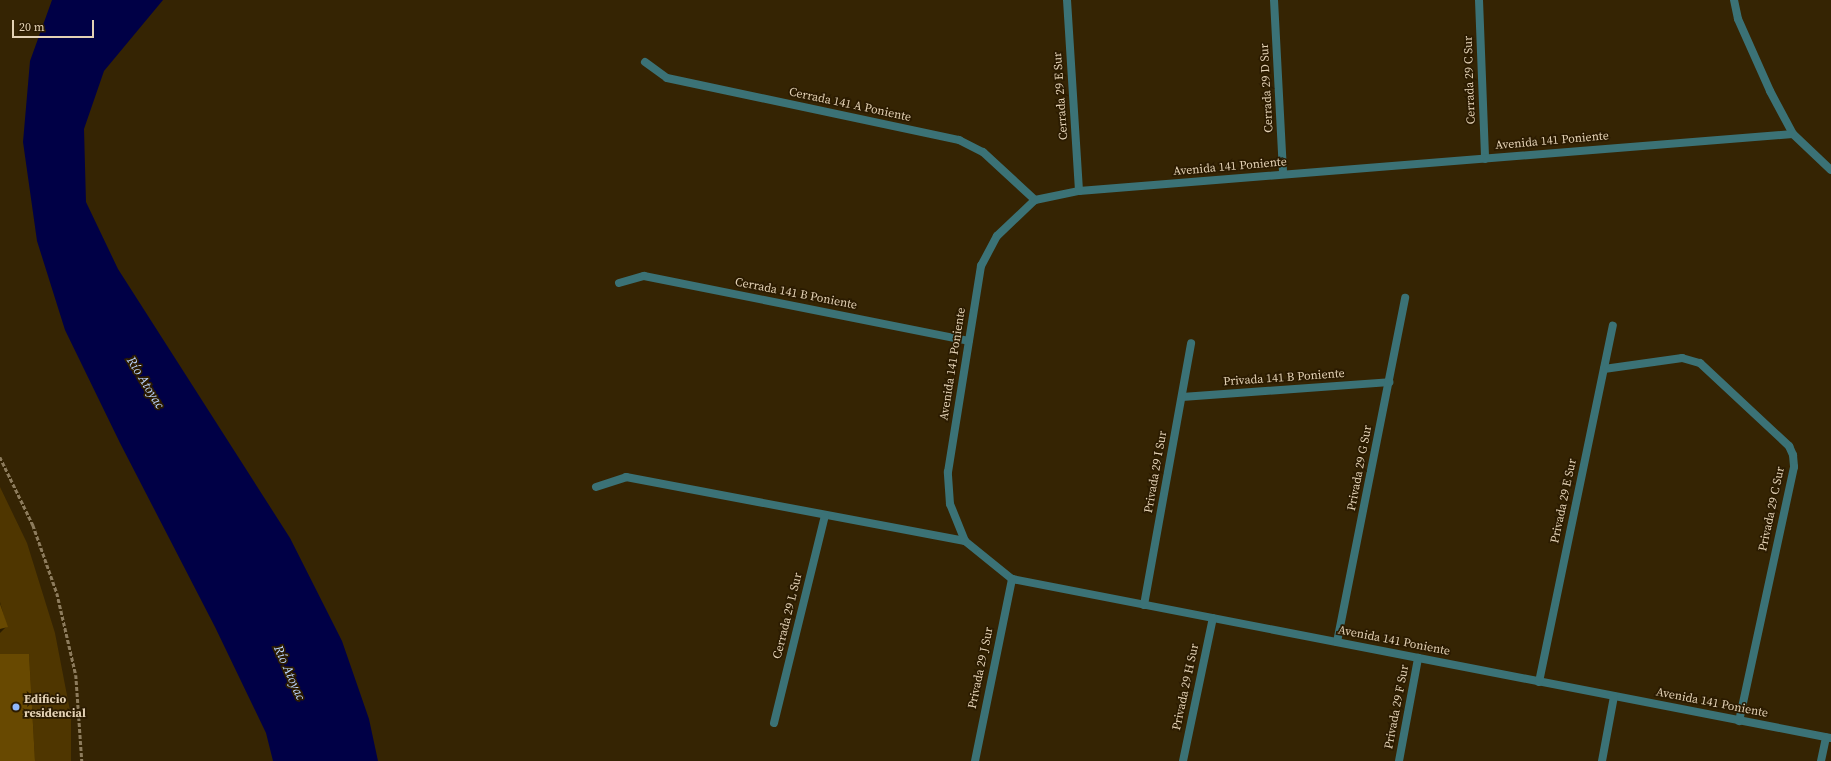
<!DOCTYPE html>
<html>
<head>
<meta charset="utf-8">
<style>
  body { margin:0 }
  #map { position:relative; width:1831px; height:761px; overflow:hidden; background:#352403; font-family:"Source Serif 4",serif }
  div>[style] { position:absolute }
  .green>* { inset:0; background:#4f3600 }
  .water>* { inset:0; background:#000046 }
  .shadow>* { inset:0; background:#0007 }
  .building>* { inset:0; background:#684901 }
  .path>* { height:2.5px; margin-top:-1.25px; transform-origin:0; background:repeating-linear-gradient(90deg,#8d7c5d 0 4px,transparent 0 6px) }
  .minor>* { height:8px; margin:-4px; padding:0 4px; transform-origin:4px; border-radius:4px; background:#3b7276 }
  .dots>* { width:11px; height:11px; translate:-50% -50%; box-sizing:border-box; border:2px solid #2b1b00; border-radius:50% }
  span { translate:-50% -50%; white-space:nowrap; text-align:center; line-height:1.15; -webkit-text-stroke:3.5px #2b1b00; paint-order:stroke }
  .street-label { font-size:12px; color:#e3d1b4 }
  .poi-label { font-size:12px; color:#e3d1b4; font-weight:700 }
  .left { translate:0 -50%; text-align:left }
  .water-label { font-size:13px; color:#bbd4fd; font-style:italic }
  .scale { position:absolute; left:12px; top:20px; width:82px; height:18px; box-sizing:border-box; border:2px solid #e3d1b4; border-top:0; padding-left:5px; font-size:12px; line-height:14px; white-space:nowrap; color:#e3d1b4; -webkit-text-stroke:3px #2b1b00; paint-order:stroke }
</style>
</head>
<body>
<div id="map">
  <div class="green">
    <i style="clip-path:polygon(0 487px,27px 543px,55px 633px,71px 716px,71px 761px,35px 761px,29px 654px,0 654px,0 629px,7px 627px,0 602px)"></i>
  </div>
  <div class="water">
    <i style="clip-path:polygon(52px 0,163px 0,104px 71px,84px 129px,86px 202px,118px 269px,290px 538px,342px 641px,369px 719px,378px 761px,273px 761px,266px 733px,215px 627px,120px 443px,65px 330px,37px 241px,23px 142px,30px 61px)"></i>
  </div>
  <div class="shadow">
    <i style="clip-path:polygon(0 606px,6px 627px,0 633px)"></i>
  </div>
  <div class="building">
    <i style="clip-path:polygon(0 604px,8px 627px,0 629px)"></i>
    <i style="clip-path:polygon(0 654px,29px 654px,35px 761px,0 761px)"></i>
  </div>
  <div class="path">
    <i style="left:0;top:457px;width:76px;rotate:64.1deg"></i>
    <i style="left:33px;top:525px;width:72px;rotate:70.6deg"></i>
    <i style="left:57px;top:593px;width:84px;rotate:77deg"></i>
    <i style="left:76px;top:675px;width:86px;rotate:86deg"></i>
  </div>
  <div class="minor">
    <i style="left:1067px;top:0;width:191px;rotate:86.4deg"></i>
    <i style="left:1274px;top:0;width:174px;rotate:87deg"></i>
    <i style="left:1479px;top:0;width:159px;rotate:87.8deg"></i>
    <i style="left:1734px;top:0;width:19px;rotate:78deg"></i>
    <i style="left:1738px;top:19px;width:79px;rotate:66deg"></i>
    <i style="left:1770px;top:91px;width:49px;rotate:61.9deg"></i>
    <i style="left:1793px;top:134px;width:52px;rotate:43.5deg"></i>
    <i style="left:645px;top:62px;width:27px;rotate:36deg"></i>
    <i style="left:667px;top:78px;width:299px;rotate:12deg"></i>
    <i style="left:959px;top:140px;width:27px;rotate:27deg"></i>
    <i style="left:983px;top:152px;width:71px;rotate:42.7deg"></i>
    <i style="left:619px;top:283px;width:26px;rotate:-16deg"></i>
    <i style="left:644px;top:276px;width:331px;rotate:11.3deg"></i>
    <i style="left:1604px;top:369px;width:79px;rotate:-8deg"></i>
    <i style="left:1682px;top:358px;width:19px;rotate:16deg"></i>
    <i style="left:1700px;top:363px;width:122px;rotate:43deg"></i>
    <i style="left:1789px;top:446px;width:10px;rotate:66deg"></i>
    <i style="left:1793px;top:455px;width:12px;rotate:85deg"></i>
    <i style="left:1794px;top:467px;width:260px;rotate:102.2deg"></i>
    <i style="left:1182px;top:397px;width:208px;rotate:-4.1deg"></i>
    <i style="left:596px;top:487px;width:32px;rotate:-18deg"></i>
    <i style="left:626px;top:477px;width:345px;rotate:10.7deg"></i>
    <i style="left:965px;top:541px;width:60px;rotate:39deg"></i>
    <i style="left:1012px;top:579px;width:834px;rotate:10.99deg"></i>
    <i style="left:965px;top:541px;width:40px;rotate:-112deg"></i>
    <i style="left:950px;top:504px;width:32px;rotate:-94deg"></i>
    <i style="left:948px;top:472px;width:209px;rotate:-80.9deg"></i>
    <i style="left:981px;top:266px;width:34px;rotate:-62deg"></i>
    <i style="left:997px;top:236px;width:52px;rotate:-43.5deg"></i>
    <i style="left:1035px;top:200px;width:45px;rotate:-11.6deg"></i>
    <i style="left:1079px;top:191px;width:716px;rotate:-4.56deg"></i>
    <i style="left:1144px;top:605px;width:266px;rotate:-79.8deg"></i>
    <i style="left:1337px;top:642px;width:351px;rotate:-78.8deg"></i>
    <i style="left:1539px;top:682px;width:364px;rotate:-78.3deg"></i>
    <i style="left:774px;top:723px;width:213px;rotate:-76.2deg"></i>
    <i style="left:975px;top:761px;width:186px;rotate:-78.5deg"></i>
    <i style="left:1183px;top:761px;width:146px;rotate:-78.2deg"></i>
    <i style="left:1399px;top:761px;width:105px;rotate:-79.5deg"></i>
    <i style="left:1602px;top:761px;width:66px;rotate:-79.5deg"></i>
    <i style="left:1821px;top:761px;width:24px;rotate:-78deg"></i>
  </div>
  <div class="dots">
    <i style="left:16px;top:707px;background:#90b8fd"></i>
  </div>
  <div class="street-label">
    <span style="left:1470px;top:80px;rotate:-92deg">Cerrada 29 C Sur</span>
    <span style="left:1267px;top:88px;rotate:-93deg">Cerrada 29 D Sur</span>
    <span style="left:1061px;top:96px;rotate:-94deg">Cerrada 29 E Sur</span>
    <span style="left:850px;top:105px;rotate:12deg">Cerrada 141 A Poniente</span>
    <span style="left:1552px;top:141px;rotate:-5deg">Avenida 141 Poniente</span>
    <span style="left:1230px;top:167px;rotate:-5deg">Avenida 141 Poniente</span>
    <span style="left:796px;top:294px;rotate:11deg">Cerrada 141 B Poniente</span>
    <span style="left:953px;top:364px;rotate:-81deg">Avenida 141 Poniente</span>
    <span style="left:1284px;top:378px;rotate:-4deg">Privada 141 B Poniente</span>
    <span style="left:1360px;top:468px;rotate:-79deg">Privada 29 G Sur</span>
    <span style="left:1156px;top:472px;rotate:-80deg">Privada 29 I Sur</span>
    <span style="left:1564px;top:501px;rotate:-78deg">Privada 29 E Sur</span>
    <span style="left:1772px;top:509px;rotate:-78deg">Privada 29 C Sur</span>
    <span style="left:788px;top:616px;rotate:-76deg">Cerrada 29 L Sur</span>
    <span style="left:1394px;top:641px;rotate:11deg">Avenida 141 Poniente</span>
    <span style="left:981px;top:668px;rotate:-78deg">Privada 29 J Sur</span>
    <span style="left:1186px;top:687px;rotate:-78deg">Privada 29 H Sur</span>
    <span style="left:1712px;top:703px;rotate:11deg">Avenida 141 Poniente</span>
    <span style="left:1397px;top:707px;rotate:-79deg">Privada 29 F Sur</span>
  </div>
  <div class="poi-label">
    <span class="left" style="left:24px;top:707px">Edificio<br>residencial</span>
  </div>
  <div class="water-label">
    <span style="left:145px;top:383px;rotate:58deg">Río Atoyac</span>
    <span style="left:289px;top:673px;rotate:66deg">Río Atoyac</span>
  </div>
  <div class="scale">20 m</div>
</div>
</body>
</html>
